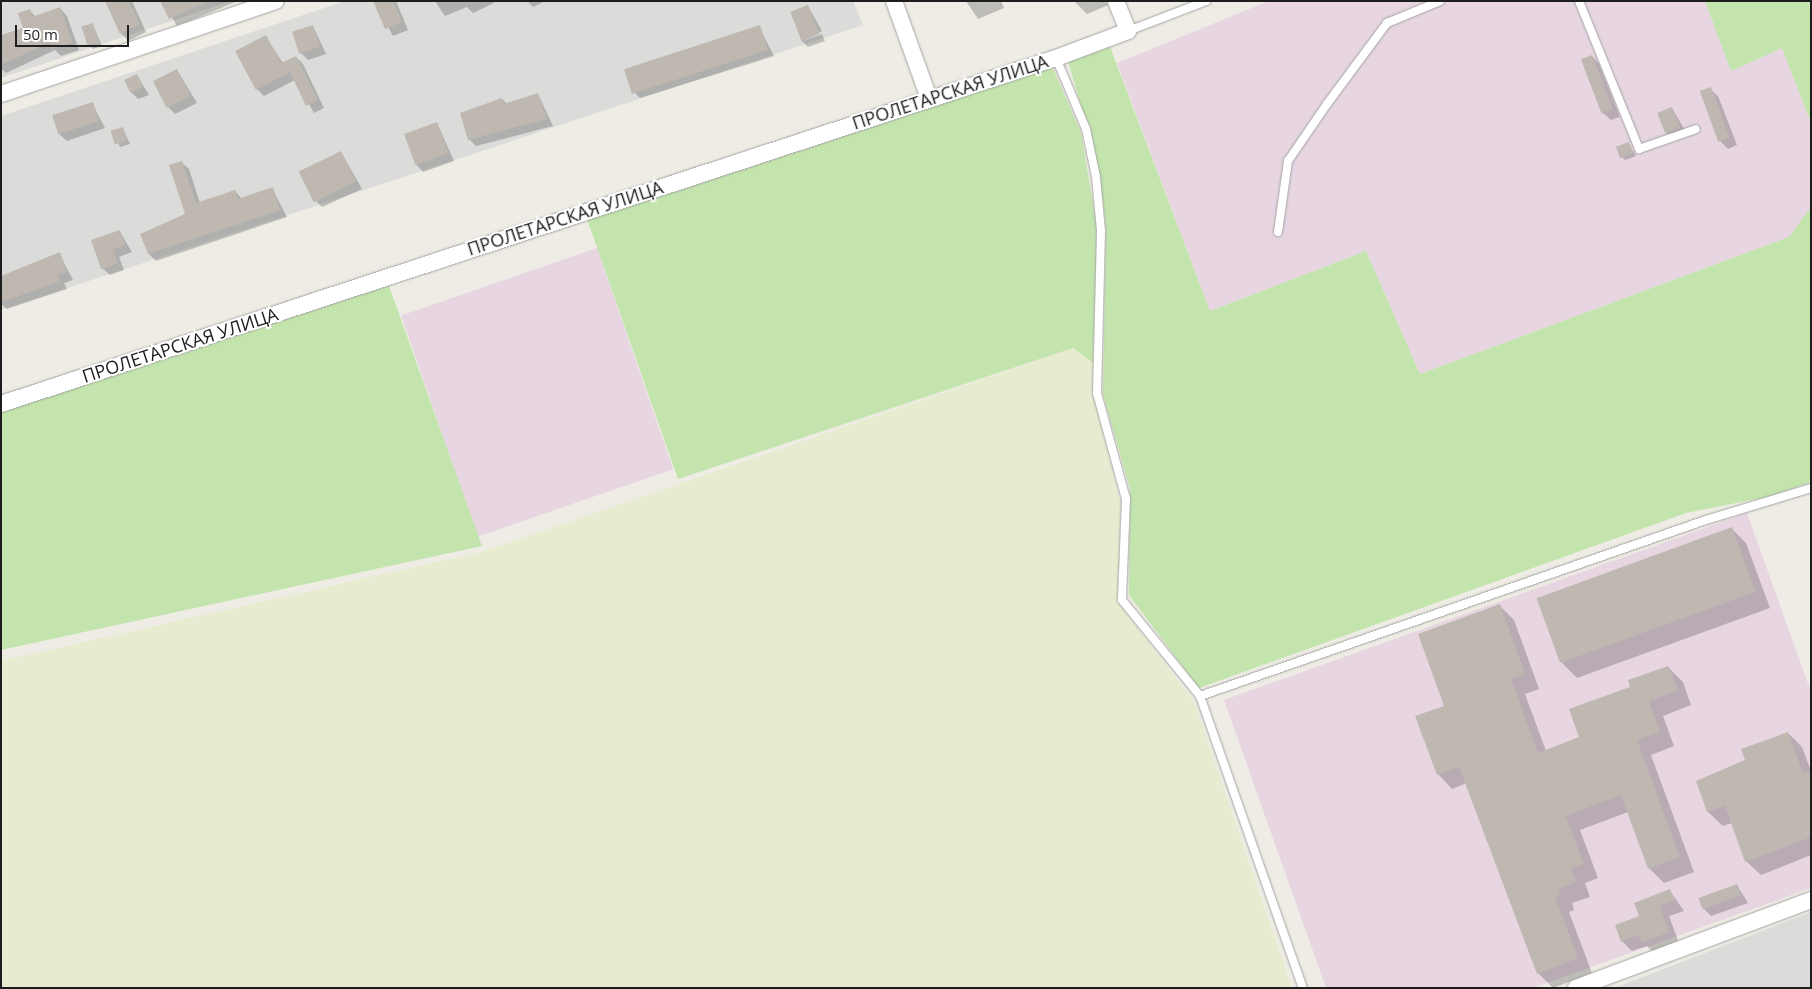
<!DOCTYPE html>
<html>
<head>
<meta charset="utf-8">
<style>
  body { margin:0 }
  #map { position:relative; width:1812px; height:989px; overflow:hidden; background:#eeece4; font-family:"Open Sans",sans-serif }
  div>[style] { position:absolute }
  .residential>* { inset:0; background:#dbdbda }
  .industrial>* { inset:0; background:#e7d6e2; transform-origin:0 0 }
  .farmland>* { inset:0; background:#e7ecd0 }
  .grass>* { inset:0; background:#c3e5ad }
  .shadow>* { inset:0; background:#0003 }
  .building>* { inset:0; background:#beb8b1; transform-origin:0 0 }
  .roads { filter:drop-shadow(0 0 1px #a4a4a4) drop-shadow(0 0 1px #a4a4a4) }
  .lane>* { height:8px; margin:-4px; padding:0 4px; transform-origin:4px; border-radius:4px; background:#fff }
  .street>* { height:16px; margin:-8px; padding:0 8px; transform-origin:8px; border-radius:8px; background:#fff }
  span { translate:-50% -50%; white-space:nowrap; text-align:center; line-height:1.15; -webkit-text-stroke:4px #fff; paint-order:stroke }
  .street-label { font-size:18px; color:#1d1d1d }
  .frame { position:absolute; inset:0; border:2px solid #1d1d1d; pointer-events:none }
  .scale { position:absolute; left:15px; top:25px; width:114px; height:22px; box-sizing:border-box; border:2px solid #1d1d1d; border-top:0; padding-left:6px; font-size:15px; line-height:18px; white-space:nowrap; color:#1d1d1d; -webkit-text-stroke:4px #fff; paint-order:stroke }
</style>
</head>
<body>
<div id="map">
  <div class="residential">
    <i style="clip-path:polygon(1px 1px,231px 1px,1px 78px)"></i>
    <i style="clip-path:polygon(345px 1px,853px 1px,863px 25px,1px 310px,1px 116px)"></i>
    <i style="clip-path:polygon(1811px 912px,1811px 988px,1614px 988px)"></i>
  </div>
  <div class="industrial">
    <i style="clip-path:polygon(1269px 1px,1705px 1px,1731px 70px,1782px 48px,1811px 123px,1811px 207px,1789px 237px,1420px 374px,1366px 251px,1210px 311px,1117px 63px)"></i>
    <i style="left:597px;top:248px;width:234px;height:207px;rotate:71deg"></i>
    <i style="clip-path:polygon(1747px 513px,1811px 692px,1811px 888px,1533px 988px,1326px 988px,1224px 700px)"></i>
  </div>
  <div class="farmland">
    <i style="clip-path:polygon(1073px 348px,1093px 363px,1095px 400px,1122px 509px,1117px 601px,1194px 702px,1292px 988px,1px 988px,1px 661px,485px 551px)"></i>
  </div>
  <div class="grass">
    <i style="clip-path:polygon(1705px 1px,1811px 1px,1811px 123px,1782px 48px,1731px 71px)"></i>
    <i style="clip-path:polygon(1109px 44px,1210px 311px,1366px 251px,1420px 374px,1789px 237px,1811px 207px,1811px 482px,1772px 496px,1686px 513px,1199px 688px,1129px 595px,1130px 489px,1103px 394px,1106px 227px,1098px 164px,1068px 61px)"></i>
    <i style="clip-path:polygon(1052px 66px,1081px 133px,1097px 227px,1093px 363px,1073px 348px,678px 479px,586px 216px)"></i>
    <i style="clip-path:polygon(388px 283px,482px 546px,1px 650px,1px 411px)"></i>
  </div>
  <div class="shadow">
    <i style="clip-path:polygon(110px 1px,132px 1px,146px 32px,128px 41px,121px 33px)"></i>
    <i style="clip-path:polygon(162px 1px,238px 1px,177px 26px)"></i>
    <i style="clip-path:polygon(374px 1px,396px 1px,408px 30px,393px 36px)"></i>
    <i style="clip-path:polygon(435px 1px,493px 1px,494px 3px,473px 13px,467px 7px,445px 16px)"></i>
    <i style="clip-path:polygon(527px 1px,545px 1px,533px 7px)"></i>
    <i style="clip-path:polygon(966px 1px,1001px 1px,1004px 8px,978px 19px)"></i>
    <i style="clip-path:polygon(1074px 1px,1106px 1px,1108px 5px,1087px 14px)"></i>
    <i style="clip-path:polygon(808px 6px,822px 31px,803px 41px,822px 34px,825px 41px,808px 47px,801px 40px)"></i>
    <i style="clip-path:polygon(60px 8px,67px 16px,79px 50px,61px 56px,55px 50px,6px 73px,1px 68px,1px 37px,25px 28px,30px 11px,36px 17px)"></i>
    <i style="clip-path:polygon(93px 25px,102px 46px,93px 49px,90px 46px)"></i>
    <i style="clip-path:polygon(313px 26px,326px 54px,308px 60px,300px 52px)"></i>
    <i style="clip-path:polygon(759px 27px,774px 56px,640px 98px,633px 91px)"></i>
    <i style="clip-path:polygon(265px 36px,283px 63px,296px 57px,303px 64px,324px 108px,314px 113px,295px 80px,264px 96px,257px 89px)"></i>
    <i style="clip-path:polygon(1592px 56px,1599px 64px,1620px 117px,1611px 120px,1603px 113px)"></i>
    <i style="clip-path:polygon(177px 70px,197px 103px,175px 114px,168px 107px)"></i>
    <i style="clip-path:polygon(137px 75px,149px 95px,138px 99px,131px 92px)"></i>
    <i style="clip-path:polygon(1710px 89px,1718px 96px,1737px 145px,1728px 149px,1720px 141px)"></i>
    <i style="clip-path:polygon(538px 94px,553px 126px,476px 146px,469px 139px,502px 99px,507px 104px)"></i>
    <i style="clip-path:polygon(92px 103px,105px 128px,67px 141px,59px 134px)"></i>
    <i style="clip-path:polygon(1672px 108px,1687px 134px,1673px 140px,1666px 132px)"></i>
    <i style="clip-path:polygon(437px 123px,454px 161px,423px 172px,416px 164px)"></i>
    <i style="clip-path:polygon(123px 129px,130px 144px,120px 147px,113px 132px)"></i>
    <i style="clip-path:polygon(1629px 144px,1636px 156px,1625px 160px,1622px 157px)"></i>
    <i style="clip-path:polygon(341px 152px,362px 189px,322px 207px,315px 200px)"></i>
    <i style="clip-path:polygon(181px 162px,189px 169px,200px 203px,235px 191px,242px 199px,272px 188px,287px 217px,156px 261px,149px 254px,187px 214px)"></i>
    <i style="clip-path:polygon(120px 232px,132px 252px,119px 257px,124px 270px,110px 275px,102px 268px)"></i>
    <i style="clip-path:polygon(59px 253px,73px 280px,64px 283px,67px 289px,7px 309px,1px 304px,1px 277px)"></i>
    <i style="clip-path:polygon(1731px 528px,1746px 543px,1770px 608px,1577px 678px,1562px 663px)"></i>
    <i style="clip-path:polygon(1500px 606px,1514px 620px,1539px 689px,1525px 694px,1546px 751px,1581px 738px,1632px 688px,1668px 667px,1683px 682px,1691px 705px,1663px 716px,1674px 746px,1651px 755px,1694px 872px,1664px 883px,1649px 868px,1628px 812px,1580px 830px,1598px 878px,1585px 883px,1590px 897px,1572px 903px,1574px 910px,1569px 912px,1592px 973px,1553px 988px,1538px 973px,1467px 783px,1452px 789px,1438px 774px,1446px 706px)"></i>
    <i style="clip-path:polygon(1788px 733px,1802px 747px,1811px 771px,1811px 855px,1761px 875px,1746px 861px,1732px 823px,1723px 826px,1708px 812px,1697px 782px,1746px 761px)"></i>
    <i style="clip-path:polygon(1737px 885px,1748px 903px,1711px 916px,1704px 909px)"></i>
    <i style="clip-path:polygon(1670px 891px,1684px 911px,1669px 916px,1679px 943px,1653px 952px,1647px 946px,1632px 951px,1622px 941px)"></i>
  </div>
  <div class="building">
    <i style="clip-path:polygon(105px 1px,129px 1px,140px 24px,120px 34px)"></i>
    <i style="clip-path:polygon(160px 1px,208px 1px,169px 19px)"></i>
    <i style="clip-path:polygon(373px 1px,393px 1px,402px 22px,385px 29px)"></i>
    <i style="left:808px;top:5px;width:31px;height:19px;rotate:69deg"></i>
    <i style="clip-path:polygon(60px 7px,72px 42px,52px 49px,50px 42px,1px 65px,1px 35px,23px 28px,18px 13px,30px 9px,32px 17px)"></i>
    <i style="left:93px;top:23px;width:21px;height:12px;rotate:73deg"></i>
    <i style="left:313px;top:25px;width:23px;height:22px;rotate:72deg"></i>
    <i style="left:760px;top:25px;width:26px;height:143px;rotate:72deg"></i>
    <i style="clip-path:polygon(266px 35px,281px 63px,296px 56px,318px 100px,306px 106px,290px 72px,256px 90px,235px 51px)"></i>
    <i style="left:1592px;top:55px;width:58px;height:12px;rotate:69deg"></i>
    <i style="left:177px;top:69px;width:30px;height:27px;rotate:63deg"></i>
    <i style="left:137px;top:74px;width:14px;height:14px;rotate:65deg"></i>
    <i style="left:1711px;top:87px;width:54px;height:12px;rotate:70deg"></i>
    <i style="clip-path:polygon(538px 93px,547px 119px,468px 140px,460px 113px,502px 98px,504px 104px)"></i>
    <i style="left:93px;top:102px;width:20px;height:43px;rotate:72deg"></i>
    <i style="left:1672px;top:107px;width:22px;height:16px;rotate:68deg"></i>
    <i style="left:437px;top:122px;width:33px;height:35px;rotate:70deg"></i>
    <i style="left:123px;top:127px;width:14px;height:13px;rotate:73deg"></i>
    <i style="left:1629px;top:142px;width:12px;height:14px;rotate:70deg"></i>
    <i style="left:341px;top:151px;width:34px;height:47px;rotate:64deg"></i>
    <i style="clip-path:polygon(182px 161px,196px 203px,235px 190px,238px 199px,273px 187px,280px 210px,148px 254px,140px 234px,185px 214px,169px 165px)"></i>
    <i style="clip-path:polygon(120px 230px,125px 245px,113px 249px,118px 263px,101px 269px,91px 240px)"></i>
    <i style="clip-path:polygon(60px 252px,67px 272px,58px 275px,60px 282px,1px 302px,1px 276px)"></i>
    <i style="left:1732px;top:527px;width:69px;height:208px;rotate:70deg"></i>
    <i style="clip-path:polygon(1500px 604px,1525px 674px,1511px 679px,1538px 753px,1579px 737px,1569px 709px,1630px 687px,1628px 680px,1668px 666px,1678px 690px,1649px 701px,1660px 732px,1637px 740px,1680px 857px,1648px 869px,1621px 795px,1566px 816px,1584px 864px,1571px 868px,1576px 882px,1558px 889px,1561px 895px,1555px 897px,1578px 958px,1537px 974px,1459px 767px,1437px 775px,1415px 716px,1444px 706px,1418px 634px)"></i>
    <i style="clip-path:polygon(1788px 732px,1803px 773px,1811px 771px,1811px 837px,1745px 862px,1725px 806px,1707px 812px,1696px 781px,1745px 760px,1741px 749px)"></i>
    <i style="left:1737px;top:884px;width:12px;height:41px;rotate:70deg"></i>
    <i style="clip-path:polygon(1670px 889px,1675px 900px,1660px 906px,1669px 932px,1642px 943px,1639px 935px,1621px 942px,1615px 925px,1639px 916px,1634px 903px)"></i>
  </div>
  <div class="roads">
    <div class="lane">
      <i style="left:1579px;top:1px;width:160px;rotate:67.9deg"></i>
      <i style="left:1639px;top:149px;width:60px;rotate:-19.3deg"></i>
      <i style="left:1128px;top:31px;width:84px;rotate:-21deg"></i>
      <i style="left:1056px;top:58px;width:77px;rotate:67.1deg"></i>
      <i style="left:1086px;top:129px;width:49px;rotate:78.2deg"></i>
      <i style="left:1096px;top:177px;width:54px;rotate:84.7deg"></i>
      <i style="left:1101px;top:231px;width:162px;rotate:91.4deg"></i>
      <i style="left:1097px;top:393px;width:110px;rotate:74.7deg"></i>
      <i style="left:1126px;top:499px;width:101px;rotate:92.3deg"></i>
      <i style="left:1122px;top:600px;width:124px;rotate:50.9deg"></i>
      <i style="left:1200px;top:696px;width:310px;rotate:70.6deg"></i>
      <i style="left:1278px;top:232px;width:72px;rotate:-82deg"></i>
      <i style="left:1288px;top:161px;width:69px;rotate:-55.6deg"></i>
      <i style="left:1327px;top:104px;width:101px;rotate:-53.5deg"></i>
      <i style="left:1387px;top:23px;width:57px;rotate:-22.5deg"></i>
      <i style="left:1200px;top:696px;width:536px;rotate:-19.18deg"></i>
      <i style="left:1706px;top:520px;width:110px;rotate:-16.9deg"></i>
    </div>
    <div class="street">
      <i style="left:894px;top:1px;width:103px;rotate:70.2deg"></i>
      <i style="left:1px;top:94px;width:290px;rotate:-18.7deg"></i>
      <i style="left:1px;top:404px;width:1110px;rotate:-18.16deg"></i>
      <i style="left:1056px;top:58px;width:77px;rotate:-20.6deg"></i>
      <i style="left:1128px;top:31px;width:32px;rotate:-112deg"></i>
      <i style="left:1576px;top:988px;width:251px;rotate:-20.5deg"></i>
    </div>
  </div>
  <div class="street-label">
    <span style="left:950px;top:92px;rotate:-18deg">ПРОЛЕТАРСКАЯ УЛИЦА</span>
    <span style="left:565px;top:218px;rotate:-18deg">ПРОЛЕТАРСКАЯ УЛИЦА</span>
    <span style="left:180px;top:345px;rotate:-18deg">ПРОЛЕТАРСКАЯ УЛИЦА</span>
  </div>
  <div class="frame"></div>
  <div class="scale">50 m</div>
</div>
</body>
</html>
